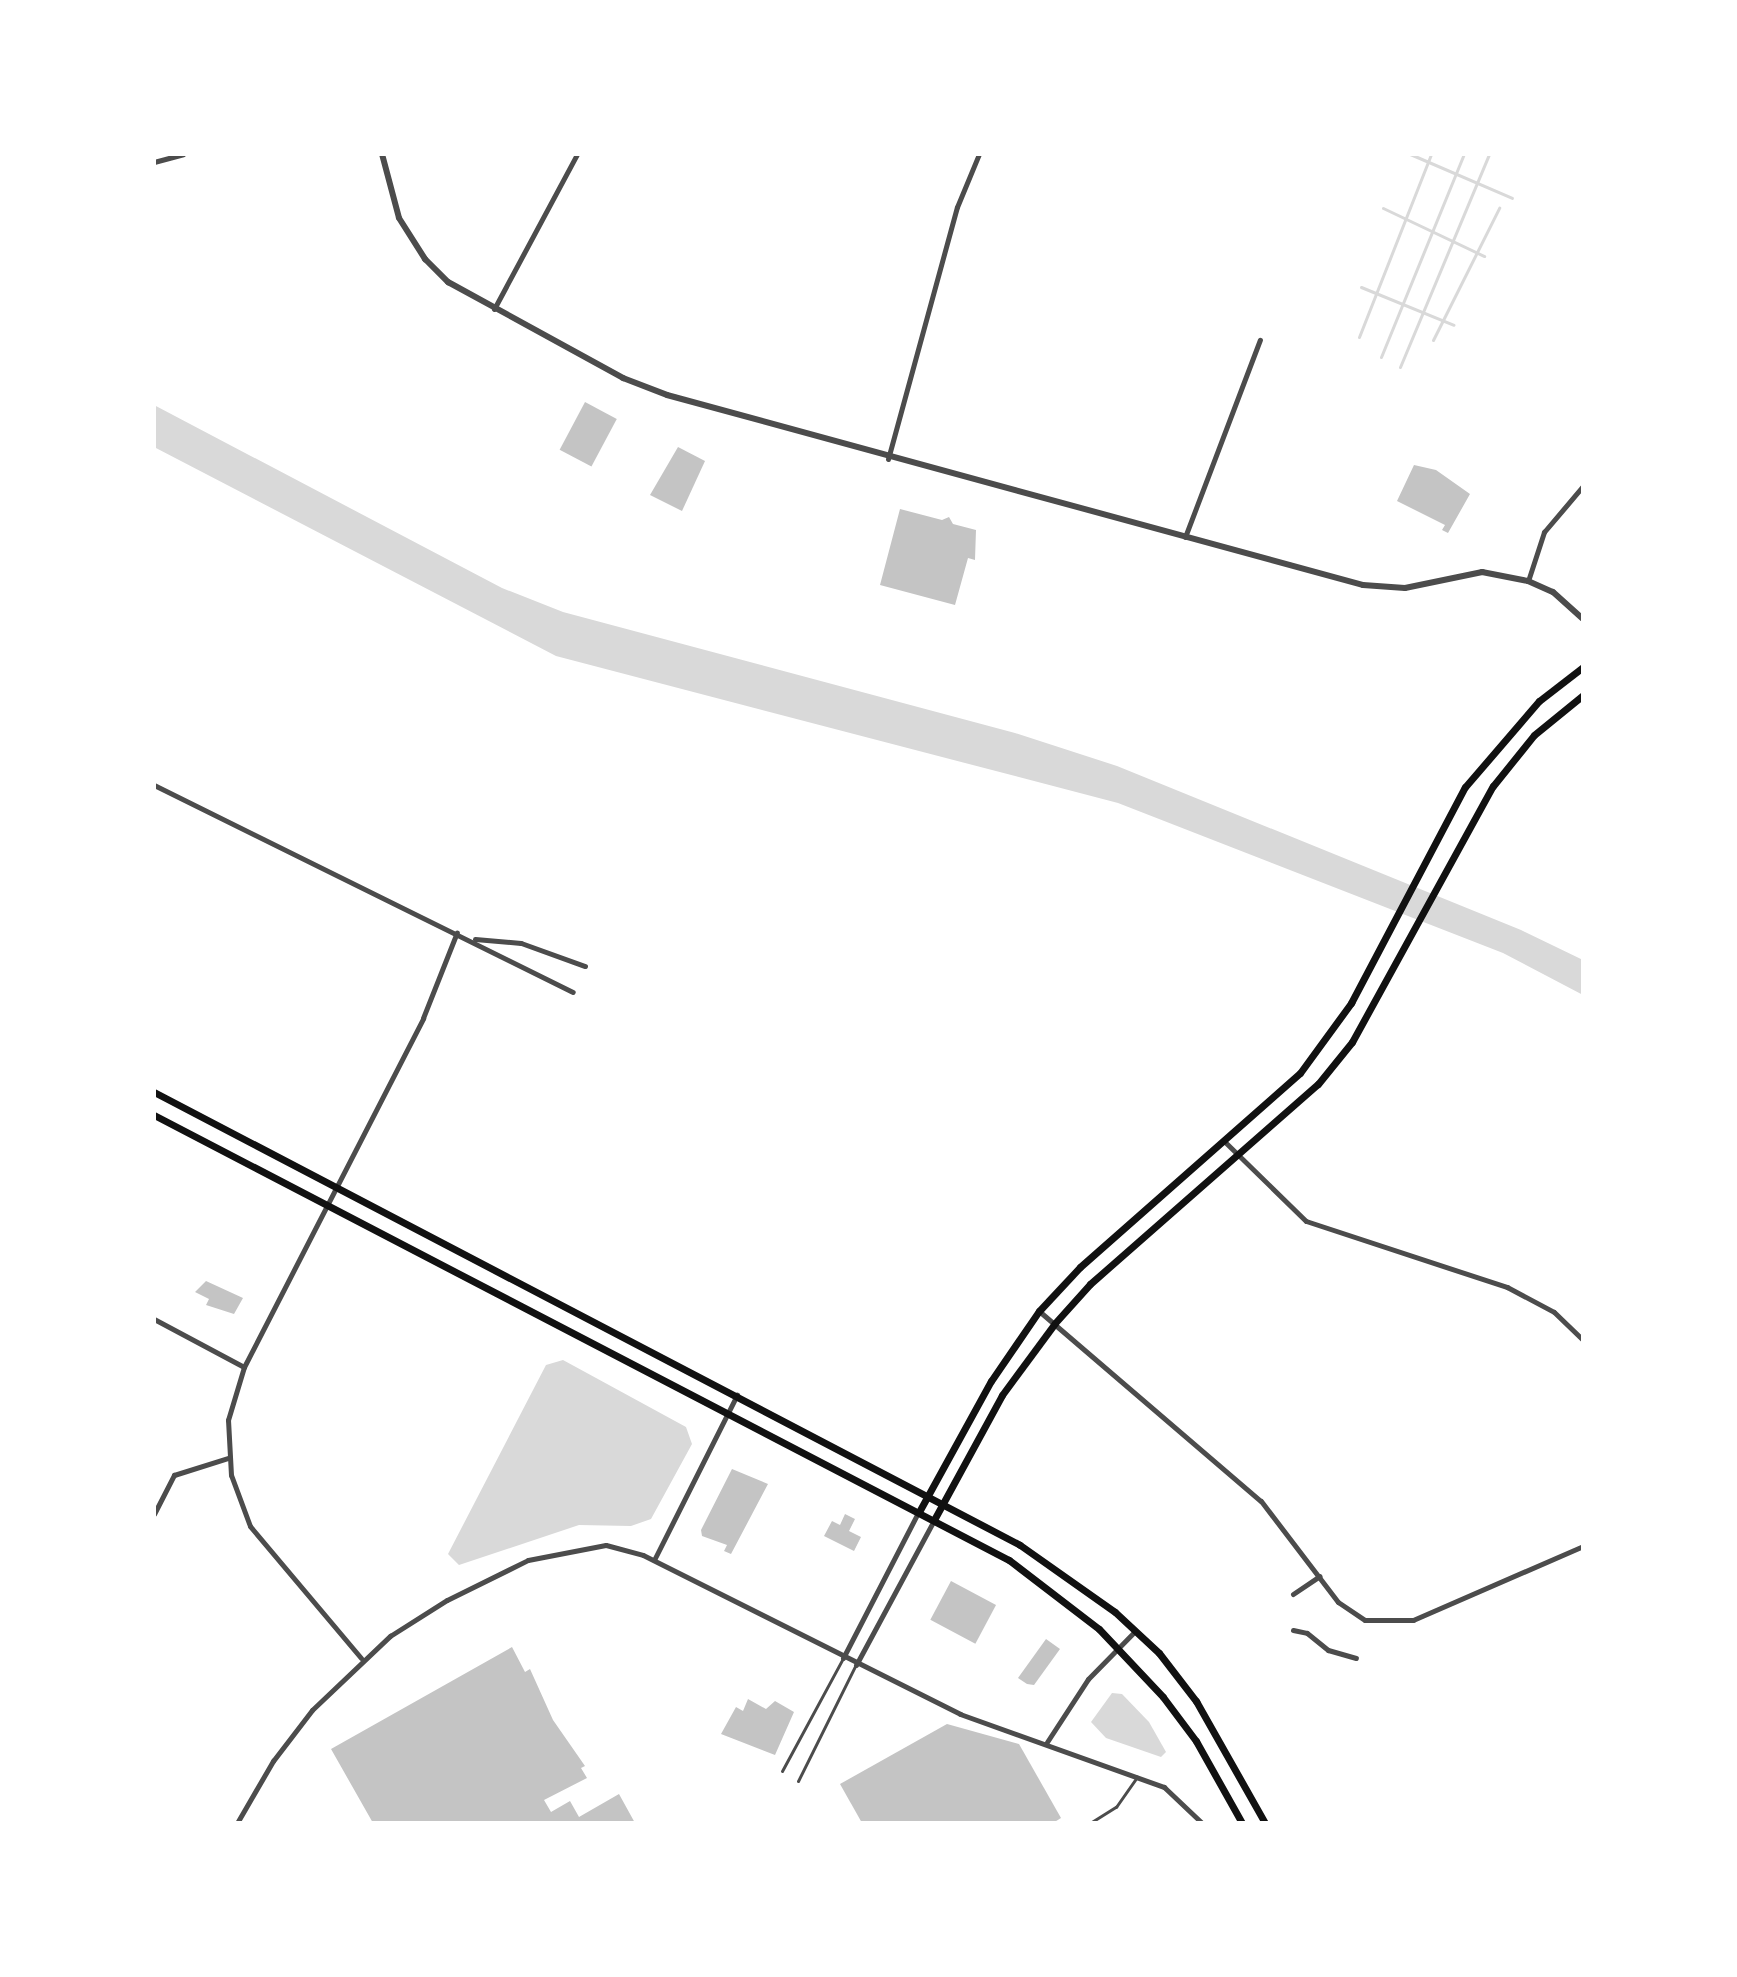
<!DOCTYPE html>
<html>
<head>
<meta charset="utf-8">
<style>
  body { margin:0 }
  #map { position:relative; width:1737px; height:1977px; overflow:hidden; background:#fff; font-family:"DejaVu Sans",sans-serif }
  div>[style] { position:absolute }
  .water>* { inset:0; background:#d9d9d9 }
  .stream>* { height:3px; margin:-1.5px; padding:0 1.5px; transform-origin:1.5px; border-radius:1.5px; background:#d9d9d9 }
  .building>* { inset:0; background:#c4c4c4; transform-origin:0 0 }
  .service>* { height:3px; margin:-1.5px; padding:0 1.5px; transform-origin:1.5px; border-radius:1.5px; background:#4c4c4c }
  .minor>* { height:5px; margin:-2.5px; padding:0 2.5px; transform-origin:2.5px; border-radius:2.5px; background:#4c4c4c }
  .tertiary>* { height:6px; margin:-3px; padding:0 3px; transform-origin:3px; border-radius:3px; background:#4c4c4c }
  .secondary>* { height:7px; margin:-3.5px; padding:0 3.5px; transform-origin:3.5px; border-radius:3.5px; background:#111 }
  span { translate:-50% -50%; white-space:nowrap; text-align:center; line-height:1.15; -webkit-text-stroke:8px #fff; paint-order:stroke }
  .frame { position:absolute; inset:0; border:156px solid #fff; pointer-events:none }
</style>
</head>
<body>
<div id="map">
  <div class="water">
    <i style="clip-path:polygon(154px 405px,502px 588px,563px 612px,1015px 733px,1117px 766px,1521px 930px,1583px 960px,1583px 995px,1503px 953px,1118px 803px,556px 656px,154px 447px)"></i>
    <i style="clip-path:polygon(563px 1360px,686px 1427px,692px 1444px,651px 1519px,631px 1526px,579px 1525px,459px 1565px,448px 1554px,546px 1365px)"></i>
    <i style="clip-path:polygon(1112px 1693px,1122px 1694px,1149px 1722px,1166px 1752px,1161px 1757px,1106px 1738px,1091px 1722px)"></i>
  </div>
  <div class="stream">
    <i style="left:1410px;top:154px;width:111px;rotate:23.3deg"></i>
    <i style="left:1383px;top:208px;width:112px;rotate:25.4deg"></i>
    <i style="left:1361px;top:287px;width:100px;rotate:22.2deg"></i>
    <i style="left:1359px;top:337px;width:197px;rotate:-68.5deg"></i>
    <i style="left:1433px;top:340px;width:148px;rotate:-63.4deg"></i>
    <i style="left:1381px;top:357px;width:219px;rotate:-67.8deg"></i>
    <i style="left:1400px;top:367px;width:231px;rotate:-67.3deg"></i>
  </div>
  <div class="building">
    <i style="left:585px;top:402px;width:36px;height:54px;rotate:28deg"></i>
    <i style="clip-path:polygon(678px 447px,705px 461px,682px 511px,650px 495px)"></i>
    <i style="clip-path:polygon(1414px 465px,1436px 470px,1470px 494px,1448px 533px,1442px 530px,1445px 525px,1397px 501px)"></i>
    <i style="clip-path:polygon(900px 509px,942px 520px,949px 517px,953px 524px,976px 530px,975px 560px,968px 558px,955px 605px,880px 585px)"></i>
    <i style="clip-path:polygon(206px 1281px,243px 1298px,234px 1314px,206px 1305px,209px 1299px,195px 1292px)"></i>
    <i style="clip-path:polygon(732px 1469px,768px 1484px,731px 1554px,724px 1551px,727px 1545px,702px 1536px,701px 1530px)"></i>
    <i style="clip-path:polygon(845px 1514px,855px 1519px,849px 1531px,861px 1537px,854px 1551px,824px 1536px,832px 1521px,840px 1525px)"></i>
    <i style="left:951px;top:1581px;width:51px;height:44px;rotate:28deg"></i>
    <i style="clip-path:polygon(1046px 1639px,1060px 1649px,1034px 1685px,1027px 1684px,1018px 1678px)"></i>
    <i style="clip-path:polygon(512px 1647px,525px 1672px,530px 1669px,553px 1720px,585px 1766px,581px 1768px,587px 1778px,544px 1800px,551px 1812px,570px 1801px,579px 1817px,619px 1794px,635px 1823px,373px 1823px,331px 1749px)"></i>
    <i style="clip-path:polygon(748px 1699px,766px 1709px,775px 1701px,794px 1712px,775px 1755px,721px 1734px,736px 1707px,743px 1711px)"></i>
    <i style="clip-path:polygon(947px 1724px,1019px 1744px,1061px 1818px,1053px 1823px,862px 1823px,840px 1784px)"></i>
  </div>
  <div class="service">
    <i style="left:782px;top:1771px;width:128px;rotate:-61.6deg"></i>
    <i style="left:798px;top:1781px;width:128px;rotate:-63.6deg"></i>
    <i style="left:1090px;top:1823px;width:31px;rotate:-32deg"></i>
    <i style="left:1116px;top:1807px;width:37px;rotate:-55deg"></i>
  </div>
  <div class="minor">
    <i style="left:154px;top:162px;width:30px;rotate:-15deg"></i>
    <i style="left:494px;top:309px;width:176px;rotate:-61.8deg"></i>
    <i style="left:888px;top:459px;width:261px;rotate:-74.7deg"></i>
    <i style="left:957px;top:207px;width:57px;rotate:-67.5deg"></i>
    <i style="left:1185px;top:537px;width:211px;rotate:-69.2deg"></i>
    <i style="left:1528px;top:581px;width:52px;rotate:-71.9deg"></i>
    <i style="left:1544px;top:532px;width:60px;rotate:-49.7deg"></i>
    <i style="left:154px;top:785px;width:467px;rotate:26.3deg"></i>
    <i style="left:475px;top:939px;width:46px;rotate:5deg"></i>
    <i style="left:521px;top:943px;width:68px;rotate:19.8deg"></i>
    <i style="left:1225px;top:1142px;width:113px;rotate:44.3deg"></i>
    <i style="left:1306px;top:1221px;width:212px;rotate:18.2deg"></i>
    <i style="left:1507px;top:1287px;width:53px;rotate:28deg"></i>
    <i style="left:1554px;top:1312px;width:40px;rotate:44deg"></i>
    <i style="left:1039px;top:1311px;width:292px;rotate:40.6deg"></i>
    <i style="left:1261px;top:1501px;width:127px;rotate:52.7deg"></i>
    <i style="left:1338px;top:1602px;width:32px;rotate:34deg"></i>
    <i style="left:1365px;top:1620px;width:48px"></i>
    <i style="left:1413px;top:1620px;width:185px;rotate:-23.5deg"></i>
    <i style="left:154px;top:1319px;width:102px;rotate:28.1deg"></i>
    <i style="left:154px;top:1514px;width:44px;rotate:-62.9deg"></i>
    <i style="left:174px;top:1475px;width:57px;rotate:-17.5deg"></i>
    <i style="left:654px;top:1560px;width:185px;rotate:-63.3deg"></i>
    <i style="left:1293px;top:1594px;width:32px;rotate:-34deg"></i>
    <i style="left:1293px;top:1630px;width:14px;rotate:12deg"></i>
    <i style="left:1307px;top:1633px;width:27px;rotate:39deg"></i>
    <i style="left:1328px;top:1650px;width:29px;rotate:16deg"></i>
    <i style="left:361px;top:1658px;width:172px;rotate:-130.1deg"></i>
    <i style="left:250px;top:1526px;width:54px;rotate:-110.4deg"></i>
    <i style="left:231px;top:1475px;width:55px;rotate:-93.1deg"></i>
    <i style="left:228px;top:1420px;width:55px;rotate:-73.2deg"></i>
    <i style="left:244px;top:1367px;width:392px;rotate:-62.8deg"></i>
    <i style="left:423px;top:1018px;width:92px;rotate:-68.4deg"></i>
    <i style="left:843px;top:1658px;width:163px;rotate:-62.7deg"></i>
    <i style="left:856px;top:1665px;width:167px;rotate:-61.7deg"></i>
    <i style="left:1047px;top:1742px;width:75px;rotate:-56.9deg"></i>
    <i style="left:1088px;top:1679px;width:67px;rotate:-45.6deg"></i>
    <i style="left:237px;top:1823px;width:72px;rotate:-59.9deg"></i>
    <i style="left:273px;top:1761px;width:64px;rotate:-52.6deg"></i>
    <i style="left:312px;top:1710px;width:108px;rotate:-43.5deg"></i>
    <i style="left:390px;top:1636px;width:67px;rotate:-32.3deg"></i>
    <i style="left:447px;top:1600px;width:90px;rotate:-26.3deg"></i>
    <i style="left:528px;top:1560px;width:79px;rotate:-10.9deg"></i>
    <i style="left:606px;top:1545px;width:38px;rotate:15deg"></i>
    <i style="left:643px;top:1555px;width:355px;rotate:26.6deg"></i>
    <i style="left:960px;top:1714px;width:217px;rotate:19.7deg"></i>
    <i style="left:1164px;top:1787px;width:52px;rotate:43.5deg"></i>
  </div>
  <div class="tertiary">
    <i style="left:382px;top:154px;width:66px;rotate:75.1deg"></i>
    <i style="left:399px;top:218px;width:49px;rotate:57.6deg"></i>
    <i style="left:425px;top:259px;width:33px;rotate:45deg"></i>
    <i style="left:448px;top:282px;width:200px;rotate:28.7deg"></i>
    <i style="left:623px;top:378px;width:47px;rotate:21.1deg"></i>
    <i style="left:667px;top:395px;width:721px;rotate:15.27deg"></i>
    <i style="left:1363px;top:585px;width:42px;rotate:4.1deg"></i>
    <i style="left:1405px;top:588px;width:79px;rotate:-11.7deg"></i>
    <i style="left:1482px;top:572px;width:47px;rotate:11.1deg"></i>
    <i style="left:1528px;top:581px;width:27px;rotate:24deg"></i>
    <i style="left:1553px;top:592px;width:40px;rotate:42deg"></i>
  </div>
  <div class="secondary">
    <i style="left:154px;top:1092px;width:977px;rotate:27.61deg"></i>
    <i style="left:1020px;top:1545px;width:116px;rotate:35.2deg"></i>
    <i style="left:1115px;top:1612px;width:60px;rotate:43deg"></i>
    <i style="left:1159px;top:1653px;width:61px;rotate:52.4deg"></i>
    <i style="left:1196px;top:1701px;width:140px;rotate:60.5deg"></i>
    <i style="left:154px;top:1115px;width:964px;rotate:27.5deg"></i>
    <i style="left:1009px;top:1560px;width:113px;rotate:37.5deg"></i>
    <i style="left:1099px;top:1629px;width:93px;rotate:46.7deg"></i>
    <i style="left:1163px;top:1697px;width:55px;rotate:53.1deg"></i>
    <i style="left:1196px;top:1741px;width:94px;rotate:60.7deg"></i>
    <i style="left:920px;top:1510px;width:147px;rotate:-61.2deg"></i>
    <i style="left:991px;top:1381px;width:85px;rotate:-55.6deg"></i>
    <i style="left:1039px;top:1311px;width:60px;rotate:-47deg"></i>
    <i style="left:1080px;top:1267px;width:293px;rotate:-41.4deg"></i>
    <i style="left:1300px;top:1073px;width:87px;rotate:-53.9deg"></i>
    <i style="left:1351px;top:1003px;width:244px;rotate:-62.2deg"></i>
    <i style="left:1465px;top:787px;width:113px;rotate:-49.3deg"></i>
    <i style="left:1539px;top:701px;width:56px;rotate:-37.7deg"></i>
    <i style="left:935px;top:1518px;width:140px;rotate:-61.4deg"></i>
    <i style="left:1002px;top:1395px;width:89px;rotate:-53.6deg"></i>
    <i style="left:1055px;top:1323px;width:52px;rotate:-48.1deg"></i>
    <i style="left:1090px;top:1284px;width:303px;rotate:-41.3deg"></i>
    <i style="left:1318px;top:1084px;width:54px;rotate:-51deg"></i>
    <i style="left:1352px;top:1042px;width:292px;rotate:-61.2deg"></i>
    <i style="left:1493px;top:786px;width:65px;rotate:-51.2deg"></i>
    <i style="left:1534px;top:735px;width:63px;rotate:-39.2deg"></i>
  </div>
  <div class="frame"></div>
</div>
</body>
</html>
